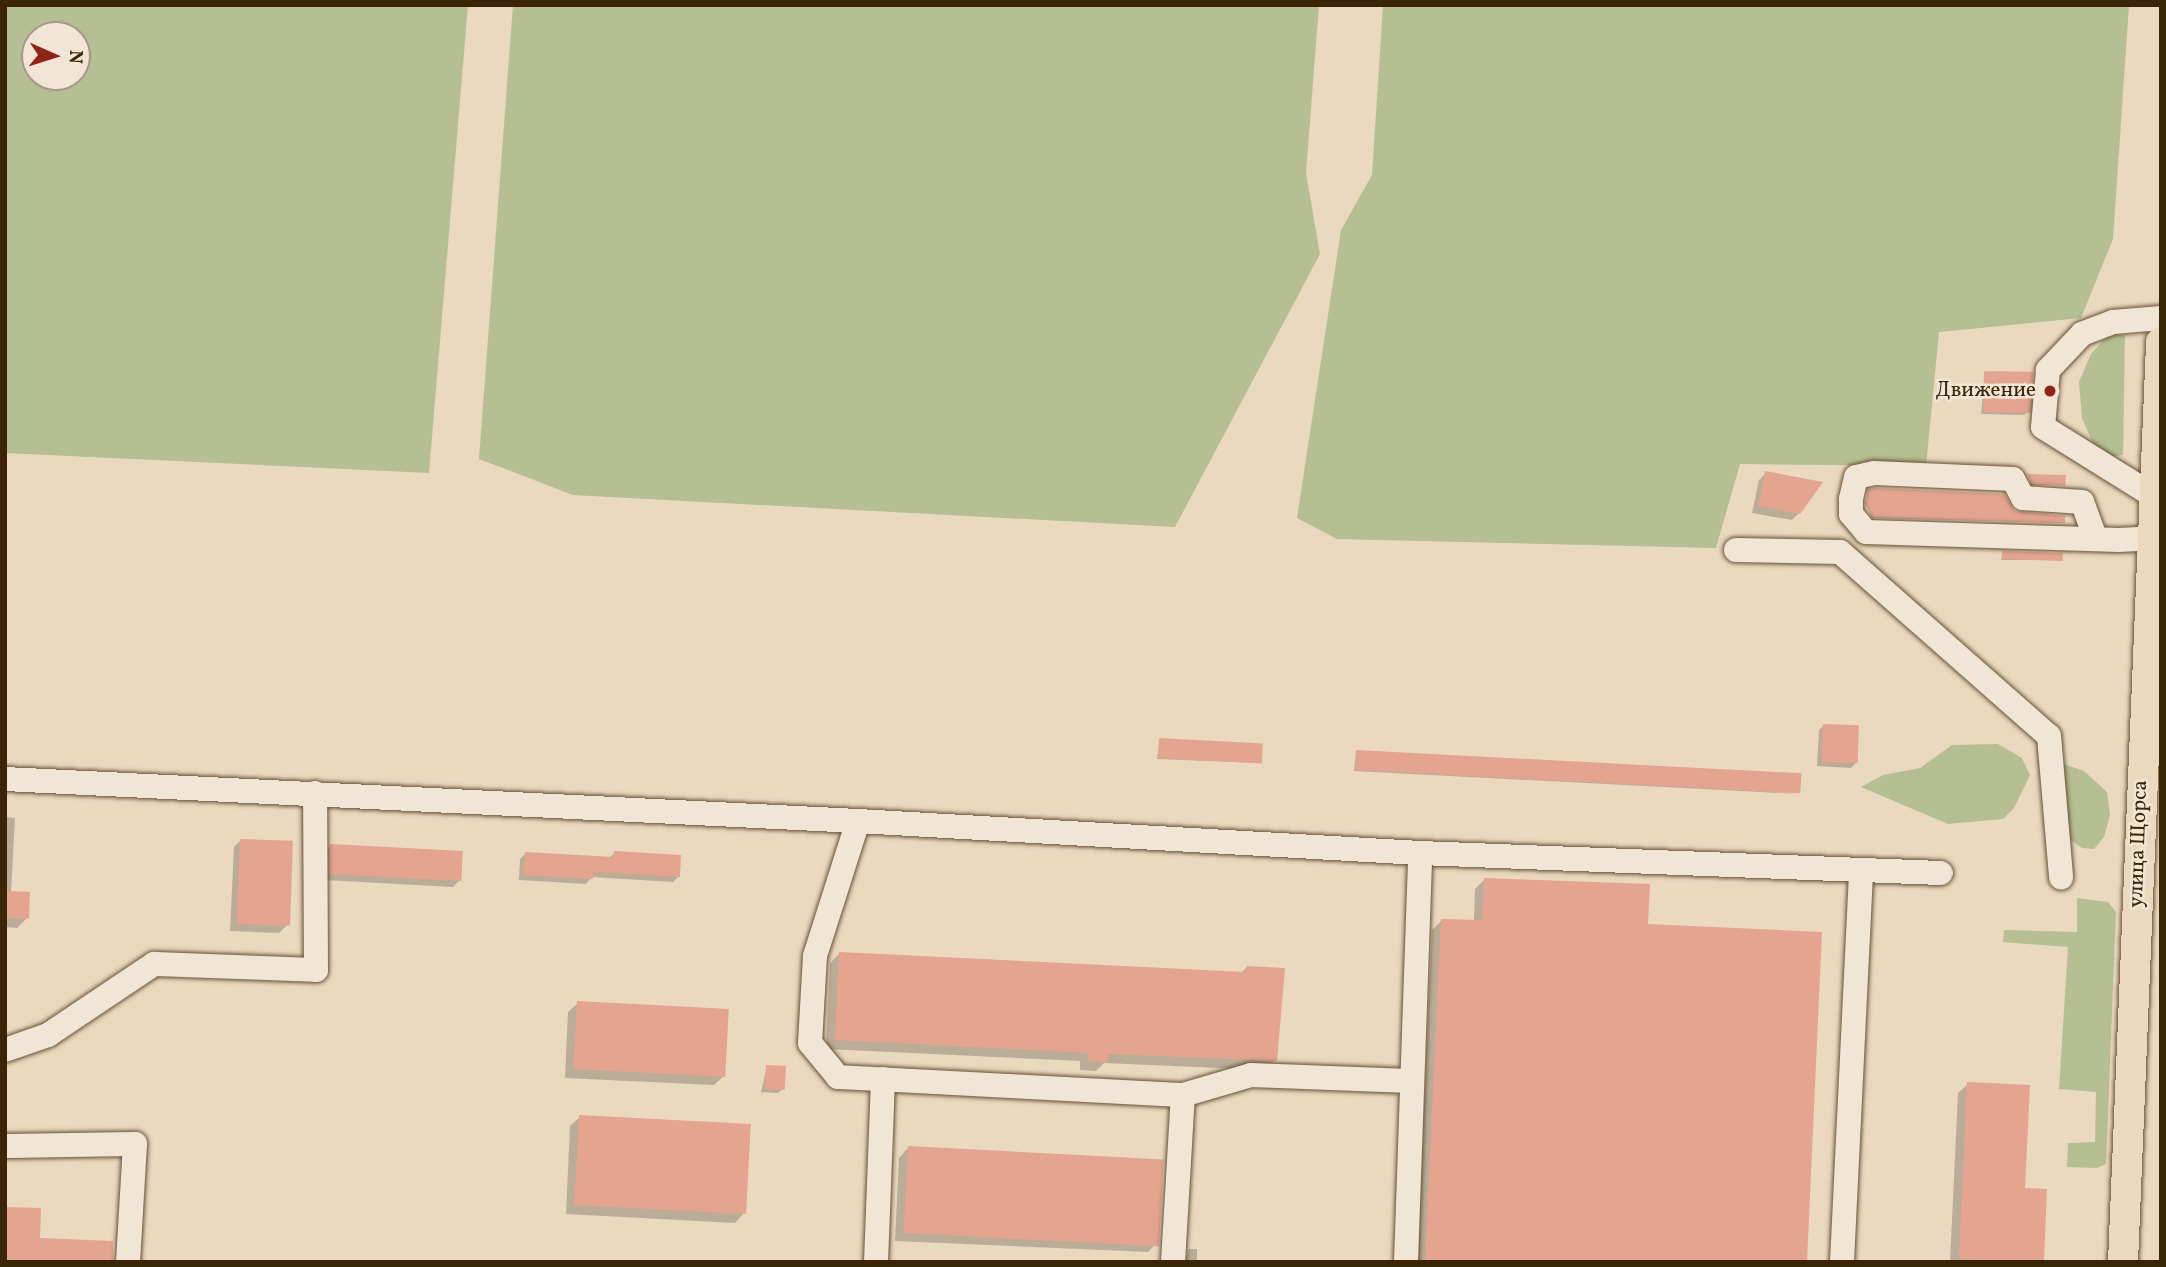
<!DOCTYPE html>
<html>
<head>
<meta charset="utf-8">
<style>
  body { margin:0 }
  #map { position:relative; width:2166px; height:1267px; overflow:hidden; background:#ead8bf; font-family:Vollkorn,serif }
  div>[style] { position:absolute }
  .green>* { inset:0; background:#b5bf93 }
  .shadow>* { inset:0; background:#0003 }
  .building>* { inset:0; background:#e4a490; transform-origin:0 0 }
  .roads { filter:drop-shadow(0 0 2px #675135) drop-shadow(0 0 2px #675135) }
  .minor>* { height:24px; margin:-12px; padding:0 12px; transform-origin:12px; border-radius:12px; background:#f1e6d5 }
  .major>* { height:30px; margin:-15px; padding:0 15px; transform-origin:15px; border-radius:15px; background:#ead8bf }
  .dots>* { width:19px; height:19px; translate:-50% -50%; box-sizing:border-box; border:4px solid #f1e6d5; border-radius:50% }
  span { translate:-50% -50%; white-space:nowrap; text-align:center; line-height:1.15; -webkit-text-stroke:5px #f1e6d5; paint-order:stroke }
  .poi-label { font-size:21px; color:#3b2407 }
  .right { translate:-100% -50%; text-align:right }
  .street-label { font-size:21px; color:#3b2407 }
  .frame { position:absolute; inset:0; border:7px solid #3b2407; pointer-events:none }
  .north { position:absolute; left:21px; top:21px; width:70px; height:70px; box-sizing:border-box; background:#f1e6d5; border:2px solid #a89883; border-radius:50%; rotate:93deg; font-size:19px; font-weight:700; line-height:28px; text-align:center; color:#3b2407 }
  .north::after { content:''; display:block; margin:auto; width:24px; height:32px; background:#8f2418; clip-path:polygon(50% 0,100% 100%,50% 72%,0 100%) }
</style>
</head>
<body>
<div id="map">
  <div class="green">
    <i style="clip-path:polygon(evenodd,5px 5px,468px 5px,429px 473px,5px 453px,5px 5px,35px 35px,77px 35px,77px 77px,35px 77px,35px 35px)"></i>
    <i style="clip-path:polygon(513px 5px,1319px 5px,1306px 173px,1320px 254px,1175px 527px,573px 495px,479px 459px)"></i>
    <i style="clip-path:polygon(1383px 5px,2129px 5px,2113px 239px,2081px 318px,1939px 332px,1926px 466px,1740px 464px,1716px 548px,1337px 539px,1297px 518px,1341px 230px,1372px 175px)"></i>
    <i style="clip-path:polygon(2109px 334px,2125px 335px,2123px 455px,2108px 457px,2094px 446px,2082px 418px,2079px 382px,2091px 354px)"></i>
    <i style="clip-path:polygon(1998px 744px,2022px 758px,2030px 775px,2014px 808px,2003px 819px,1948px 824px,1861px 787px,1883px 775px,1920px 768px,1952px 745px)"></i>
    <i style="clip-path:polygon(2052px 760px,2084px 771px,2107px 792px,2110px 815px,2104px 837px,2094px 849px,2082px 848px,2068px 838px)"></i>
    <i style="clip-path:polygon(2077px 898px,2108px 902px,2116px 912px,2106px 1164px,2097px 1168px,2067px 1167px,2068px 1143px,2095px 1142px,2096px 1092px,2059px 1089px,2068px 947px,2003px 942px,2004px 930px,2077px 932px)"></i>
  </div>
  <div class="shadow">
    <i style="clip-path:polygon(1985px 372px,2028px 412px,2024px 415px,1981px 414px)"></i>
    <i style="clip-path:polygon(1766px 473px,1799px 513px,1792px 520px,1752px 513px,1759px 480px)"></i>
    <i style="clip-path:polygon(2028px 476px,2064px 485px,2031px 485px)"></i>
    <i style="clip-path:polygon(1869px 491px,2014px 512px,2063px 523px,1872px 518px,1865px 503px)"></i>
    <i style="clip-path:polygon(2003px 553px,2061px 560px,2001px 560px)"></i>
    <i style="clip-path:polygon(1823px 726px,1856px 763px,1851px 768px,1817px 766px,1819px 730px)"></i>
    <i style="clip-path:polygon(1160px 739px,1261px 763px,1157px 759px)"></i>
    <i style="clip-path:polygon(1356px 752px,1798px 794px,1354px 771px)"></i>
    <i style="clip-path:polygon(5px 817px,15px 818px,11px 893px,27px 918px,17px 928px,5px 927px)"></i>
    <i style="clip-path:polygon(241px 840px,286px 926px,279px 933px,230px 931px,234px 847px)"></i>
    <i style="clip-path:polygon(331px 845px,460px 880px,453px 887px,324px 880px,324px 852px)"></i>
    <i style="clip-path:polygon(615px 852px,678px 877px,673px 882px,592px 877px,586px 884px,519px 880px,520px 859px,525px 854px,609px 859px)"></i>
    <i style="clip-path:polygon(1485px 879px,1647px 925px,1805px 1262px,1417px 1262px,1432px 930px,1442px 920px,1474px 921px,1475px 889px)"></i>
    <i style="clip-path:polygon(840px 953px,1241px 973px,1247px 967px,1275px 1060px,1266px 1070px,1104px 1063px,1096px 1071px,1080px 1070px,1080px 1061px,826px 1049px,830px 963px)"></i>
    <i style="clip-path:polygon(578px 1003px,724px 1076px,714px 1085px,565px 1078px,568px 1012px)"></i>
    <i style="clip-path:polygon(767px 1067px,783px 1089px,778px 1093px,761px 1092px)"></i>
    <i style="clip-path:polygon(1968px 1084px,2024px 1190px,2042px 1262px,1950px 1262px,1958px 1093px)"></i>
    <i style="clip-path:polygon(580px 1117px,744px 1213px,735px 1223px,566px 1214px,570px 1126px)"></i>
    <i style="clip-path:polygon(908px 1148px,1157px 1243px,1148px 1252px,895px 1241px,899px 1158px)"></i>
    <i style="clip-path:polygon(1189px 1249px,1197px 1249px,1197px 1262px,1185px 1262px)"></i>
  </div>
  <div class="building">
    <i style="left:1984px;top:371px;width:49px;height:41px;rotate:1deg"></i>
    <i style="clip-path:polygon(1765px 471px,1823px 482px,1800px 514px,1758px 506px)"></i>
    <i style="clip-path:polygon(2027px 474px,2066px 475px,2065px 486px,2032px 484px)"></i>
    <i style="clip-path:polygon(1875px 488px,2004px 494px,2015px 511px,2065px 516px,2065px 523px,1873px 517px,1866px 501px,1868px 489px)"></i>
    <i style="left:2002px;top:551px;width:61px;height:8px;rotate:2deg"></i>
    <i style="left:1823px;top:724px;width:36px;height:38px;rotate:2deg"></i>
    <i style="left:1159px;top:738px;width:104px;height:20px;rotate:3deg"></i>
    <i style="left:1356px;top:750px;width:446px;height:20px;rotate:3deg"></i>
    <i style="left:240px;top:839px;width:53px;height:85px;rotate:2deg"></i>
    <i style="left:330px;top:844px;width:133px;height:30px;rotate:3deg"></i>
    <i style="clip-path:polygon(614px 851px,681px 855px,680px 877px,594px 872px,593px 879px,523px 875px,525px 852px,614px 857px)"></i>
    <i style="clip-path:polygon(1484px 878px,1650px 884px,1648px 924px,1822px 932px,1807px 1262px,1425px 1262px,1441px 919px,1482px 920px)"></i>
    <i style="left:5px;top:891px;width:25px;height:27px;rotate:2deg"></i>
    <i style="clip-path:polygon(839px 952px,1246px 972px,1247px 966px,1285px 968px,1277px 1061px,1108px 1054px,1107px 1062px,1088px 1061px,1089px 1053px,835px 1040px)"></i>
    <i style="left:577px;top:1001px;width:152px;height:68px;rotate:3deg"></i>
    <i style="left:766px;top:1065px;width:20px;height:24px;rotate:3deg"></i>
    <i style="clip-path:polygon(1967px 1082px,2030px 1085px,2025px 1188px,2047px 1189px,2044px 1262px,1959px 1259px)"></i>
    <i style="left:579px;top:1115px;width:172px;height:90px;rotate:3deg"></i>
    <i style="left:908px;top:1146px;width:256px;height:87px;rotate:3deg"></i>
    <i style="clip-path:polygon(5px 1207px,41px 1208px,40px 1238px,113px 1241px,113px 1262px,5px 1262px)"></i>
  </div>
  <div class="roads">
    <div class="minor">
      <i style="left:2161px;top:318px;width:48px;rotate:175.2deg"></i>
      <i style="left:2113px;top:322px;width:33px;rotate:159deg"></i>
      <i style="left:2082px;top:334px;width:50px;rotate:133.4deg"></i>
      <i style="left:2048px;top:370px;width:57px;rotate:95deg"></i>
      <i style="left:2043px;top:427px;width:131px;rotate:31.9deg"></i>
      <i style="left:2154px;top:496px;width:8px;rotate:-23deg"></i>
      <i style="left:2095px;top:537px;width:37px;rotate:-110deg"></i>
      <i style="left:2082px;top:502px;width:59px;rotate:-176.1deg"></i>
      <i style="left:2023px;top:498px;width:21px;rotate:-118deg"></i>
      <i style="left:2013px;top:479px;width:139px;rotate:-177.5deg"></i>
      <i style="left:1874px;top:473px;width:18px;rotate:167deg"></i>
      <i style="left:1856px;top:477px;width:23px;rotate:103deg"></i>
      <i style="left:1851px;top:499px;width:15px;rotate:90deg"></i>
      <i style="left:1851px;top:514px;width:23px;rotate:50deg"></i>
      <i style="left:1866px;top:532px;width:253px;rotate:1.8deg"></i>
      <i style="left:2119px;top:540px;width:33px;rotate:-3deg"></i>
      <i style="left:1736px;top:550px;width:104px;rotate:1.1deg"></i>
      <i style="left:1840px;top:552px;width:278px;rotate:41.4deg"></i>
      <i style="left:2049px;top:736px;width:142px;rotate:85.1deg"></i>
      <i style="left:5px;top:779px;width:854px;rotate:2.82deg"></i>
      <i style="left:858px;top:821px;width:142px;rotate:107.7deg"></i>
      <i style="left:815px;top:956px;width:87px;rotate:93.3deg"></i>
      <i style="left:810px;top:1043px;width:44px;rotate:50.5deg"></i>
      <i style="left:838px;top:1077px;width:345px;rotate:3deg"></i>
      <i style="left:858px;top:821px;width:563px;rotate:3.26deg"></i>
      <i style="left:5px;top:1050px;width:46px;rotate:-19.2deg"></i>
      <i style="left:48px;top:1035px;width:128px;rotate:-33.8deg"></i>
      <i style="left:154px;top:964px;width:162px;rotate:2.1deg"></i>
      <i style="left:316px;top:970px;width:177px;rotate:-90.3deg"></i>
      <i style="left:5px;top:1146px;width:130px;rotate:-0.9deg"></i>
      <i style="left:135px;top:1144px;width:118px;rotate:93.4deg"></i>
      <i style="left:876px;top:1262px;width:183px;rotate:-87.8deg"></i>
      <i style="left:1173px;top:1262px;width:167px;rotate:-86.6deg"></i>
      <i style="left:1183px;top:1095px;width:71px;rotate:-16.4deg"></i>
      <i style="left:1251px;top:1075px;width:159px;rotate:2.2deg"></i>
      <i style="left:1406px;top:1262px;width:409px;rotate:-88deg"></i>
      <i style="left:1420px;top:853px;width:521px;rotate:2.2deg"></i>
      <i style="left:1842px;top:1262px;width:392px;rotate:-87.2deg"></i>
    </div>
    <div class="major">
      <i style="left:2123px;top:1262px;width:921px;rotate:-87.63deg"></i>
    </div>
  </div>
  <div class="dots">
    <i style="left:2050px;top:391px;background:#8f2418"></i>
  </div>
  <div class="poi-label">
    <span class="right" style="left:2036px;top:391px">Движение</span>
  </div>
  <div class="street-label">
    <span style="left:2139px;top:844px;rotate:-88deg">улица Щорса</span>
  </div>
  <div class="frame"></div>
  <div class="north">N</div>
</div>
</body>
</html>
